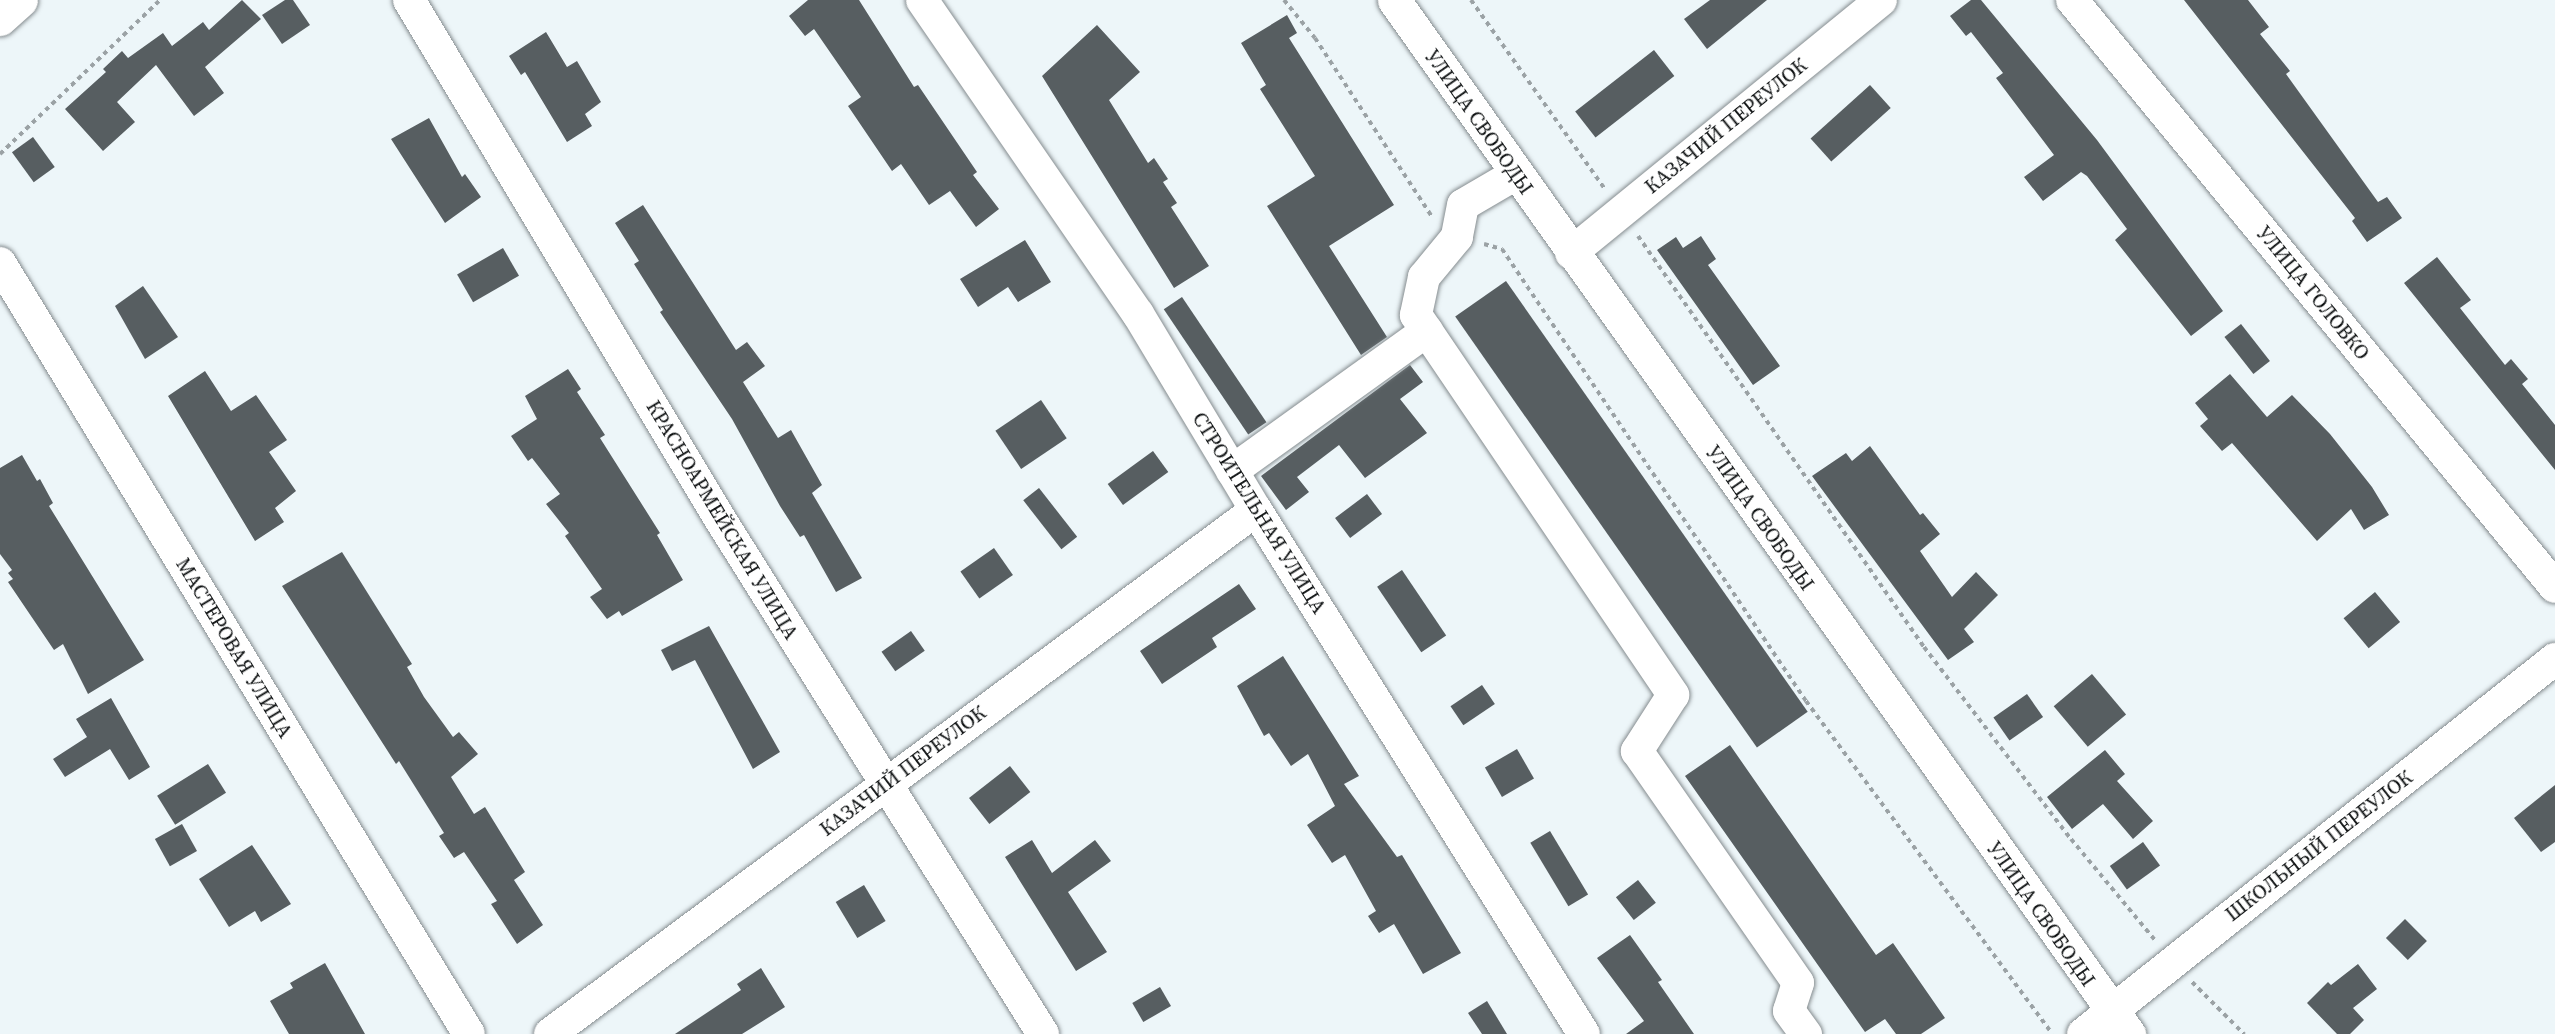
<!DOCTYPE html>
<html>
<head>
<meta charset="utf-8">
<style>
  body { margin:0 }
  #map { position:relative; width:2555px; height:1034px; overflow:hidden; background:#edf6f9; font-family:"Source Serif 4",serif }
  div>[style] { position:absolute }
  .building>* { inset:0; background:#575e61; transform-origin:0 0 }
  .path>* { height:4px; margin-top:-2px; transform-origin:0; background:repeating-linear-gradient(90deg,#9ba2a5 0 4.5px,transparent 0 9px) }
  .roads { filter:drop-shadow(0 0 2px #858c8f) drop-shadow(0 0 2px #858c8f) }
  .minor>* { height:32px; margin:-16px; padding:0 16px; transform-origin:16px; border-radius:16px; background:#fff }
  .major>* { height:33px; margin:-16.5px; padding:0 16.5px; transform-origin:16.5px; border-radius:16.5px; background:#fff }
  span { translate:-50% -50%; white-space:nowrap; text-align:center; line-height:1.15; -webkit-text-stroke:6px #fff; paint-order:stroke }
  .street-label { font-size:20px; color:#0d1011 }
</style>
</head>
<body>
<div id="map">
  <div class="building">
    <i style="clip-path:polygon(242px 0,261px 19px,205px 67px,224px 93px,194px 116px,156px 65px,117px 102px,135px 122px,103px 151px,65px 109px,106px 72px,103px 69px,122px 51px,128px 58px,163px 33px,172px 46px,203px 22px,209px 30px)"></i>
    <i style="clip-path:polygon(285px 0,293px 0,310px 25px,282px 44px,262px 15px)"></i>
    <i style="clip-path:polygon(808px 0,859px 0,914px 87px,918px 85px,977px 172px,973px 175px,999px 209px,976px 227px,950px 191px,929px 205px,901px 164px,892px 171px,848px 106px,861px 97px,814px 29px,805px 36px,789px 16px)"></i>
    <i style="clip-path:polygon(1710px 0,1767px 0,1707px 49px,1684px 19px)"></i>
    <i style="clip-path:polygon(1971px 0,1981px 0,2097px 140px,2223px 311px,2191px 336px,2115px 240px,2127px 229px,2087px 176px,2081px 172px,2043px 201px,2024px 177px,2054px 155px,1996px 78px,2003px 73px,1971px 32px,1966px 36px,1950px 16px)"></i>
    <i style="clip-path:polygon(2184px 0,2248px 0,2269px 27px,2260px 34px,2290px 71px,2286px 74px,2378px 202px,2387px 197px,2402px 218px,2367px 242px,2352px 221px,2355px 218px)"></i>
    <i style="clip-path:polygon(1287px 15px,1297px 33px,1289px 38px,1394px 205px,1329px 246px,1387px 337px,1361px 355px,1267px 206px,1315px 176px,1260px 89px,1266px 85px,1241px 43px)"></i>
    <i style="clip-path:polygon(1097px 25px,1140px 72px,1109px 100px,1148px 163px,1154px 158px,1168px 179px,1163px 182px,1177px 203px,1171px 207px,1209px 266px,1174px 288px,1042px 76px)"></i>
    <i style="clip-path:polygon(546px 32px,567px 67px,577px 61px,601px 102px,585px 114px,592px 126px,567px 142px,525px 72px,521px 75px,509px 56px)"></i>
    <i style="left:1654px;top:50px;width:33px;height:100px;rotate:52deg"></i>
    <i style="left:1870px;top:85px;width:31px;height:80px;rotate:48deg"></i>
    <i style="clip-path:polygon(429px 118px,462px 177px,465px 174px,481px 197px,445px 223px,391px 139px)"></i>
    <i style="left:33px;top:137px;width:37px;height:26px;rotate:54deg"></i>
    <i style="clip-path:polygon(643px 205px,736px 350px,747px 342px,765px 366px,743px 382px,778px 438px,791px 430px,822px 485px,812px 493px,862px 578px,836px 592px,804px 535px,800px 537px,780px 506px,732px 419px,660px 312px,663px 310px,634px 264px,639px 261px,615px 223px)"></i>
    <i style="clip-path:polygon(1701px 236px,1716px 259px,1708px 265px,1780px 366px,1753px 385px,1657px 250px,1676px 237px,1683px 248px)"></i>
    <i style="clip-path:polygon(1025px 240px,1051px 282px,1018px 302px,1008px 287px,978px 307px,960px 279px)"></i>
    <i style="left:503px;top:248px;width:32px;height:53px;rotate:60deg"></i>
    <i style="clip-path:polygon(2437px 257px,2471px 300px,2460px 308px,2505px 365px,2511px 359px,2528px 379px,2522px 384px,2555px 425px,2555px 470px,2404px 283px)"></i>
    <i style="left:1506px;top:281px;width:526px;height:62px;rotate:55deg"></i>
    <i style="clip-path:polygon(143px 286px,178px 337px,145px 359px,115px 306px)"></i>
    <i style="left:1182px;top:297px;width:151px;height:22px;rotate:56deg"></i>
    <i style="left:2241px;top:324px;width:47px;height:21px;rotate:52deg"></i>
    <i style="clip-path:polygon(1410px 365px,1423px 382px,1400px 399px,1427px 433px,1365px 478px,1339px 445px,1297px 477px,1309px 492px,1286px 510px,1261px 476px)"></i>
    <i style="clip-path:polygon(568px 369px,581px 389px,577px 392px,605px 435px,600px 438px,660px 533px,657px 535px,683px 580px,622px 616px,619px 611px,607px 619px,590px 597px,602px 589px,565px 536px,569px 533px,546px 504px,560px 494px,532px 458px,528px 461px,511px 436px,537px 419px,525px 396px)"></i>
    <i style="clip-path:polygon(205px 371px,231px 411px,256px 395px,287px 440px,269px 452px,296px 491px,275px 508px,284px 522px,255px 541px,168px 396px)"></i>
    <i style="clip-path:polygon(2230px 374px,2267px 417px,2292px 395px,2330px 434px,2372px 487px,2389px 515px,2364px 530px,2351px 509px,2317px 541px,2232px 443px,2222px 451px,2200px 426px,2208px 419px,2195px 403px)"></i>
    <i style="left:1041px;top:400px;width:46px;height:55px;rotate:56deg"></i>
    <i style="clip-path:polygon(1870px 446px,1920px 515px,1923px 513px,1940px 534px,1920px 551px,1952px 597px,1976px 572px,1998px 595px,1964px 629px,1974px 642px,1948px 660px,1812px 476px,1846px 453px,1852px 461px)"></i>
    <i style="left:1153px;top:451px;width:26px;height:56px;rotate:54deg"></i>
    <i style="clip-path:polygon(22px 455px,37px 481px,40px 479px,53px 503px,49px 506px,144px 660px,88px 694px,63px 644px,54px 650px,8px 582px,13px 579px,8px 573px,12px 570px,0 554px,0 468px)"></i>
    <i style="left:1039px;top:488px;width:62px;height:20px;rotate:52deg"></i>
    <i style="left:1367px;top:494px;width:25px;height:40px;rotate:53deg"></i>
    <i style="left:994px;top:548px;width:33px;height:41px;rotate:55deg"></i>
    <i style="clip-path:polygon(342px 552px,412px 664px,407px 667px,424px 697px,453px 737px,459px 732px,478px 754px,451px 777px,474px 814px,485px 807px,525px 872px,514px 880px,543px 925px,517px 944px,491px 904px,497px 901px,464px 852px,454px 858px,439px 836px,444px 833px,399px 761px,396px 764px,282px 586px)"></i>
    <i style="left:1402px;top:570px;width:79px;height:30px;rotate:56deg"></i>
    <i style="clip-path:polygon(1239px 584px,1256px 609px,1212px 638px,1217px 647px,1162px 684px,1140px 651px)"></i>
    <i style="left:2375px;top:592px;width:39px;height:41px;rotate:50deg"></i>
    <i style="clip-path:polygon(709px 626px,780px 752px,753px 769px,695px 660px,672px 671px,661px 650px)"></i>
    <i style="left:911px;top:631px;width:24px;height:36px;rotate:55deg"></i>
    <i style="clip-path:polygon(1283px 656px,1359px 776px,1344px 784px,1397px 857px,1402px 855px,1461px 953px,1423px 974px,1394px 924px,1379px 933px,1368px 916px,1376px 911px,1345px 855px,1332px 863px,1307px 825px,1335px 806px,1308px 754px,1291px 766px,1269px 733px,1264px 736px,1237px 686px)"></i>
    <i style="left:2092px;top:674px;width:53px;height:50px;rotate:50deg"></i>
    <i style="left:1482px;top:685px;width:23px;height:38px;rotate:56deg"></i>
    <i style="left:2027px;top:694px;width:28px;height:41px;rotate:55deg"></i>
    <i style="clip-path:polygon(111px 698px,150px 767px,129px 780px,110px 749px,65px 777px,53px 759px,87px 737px,76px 719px)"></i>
    <i style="clip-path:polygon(1730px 745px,1876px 955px,1893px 943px,1945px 1018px,1921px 1034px,1896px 1034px,1885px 1019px,1865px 1032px,1685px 776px)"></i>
    <i style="left:1517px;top:749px;width:34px;height:37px;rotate:60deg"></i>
    <i style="clip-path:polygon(2105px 750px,2125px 774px,2117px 781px,2153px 821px,2133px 839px,2103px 804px,2072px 829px,2047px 797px)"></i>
    <i style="left:208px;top:764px;width:34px;height:60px;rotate:58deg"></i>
    <i style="left:1010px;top:766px;width:33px;height:52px;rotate:52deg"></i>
    <i style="clip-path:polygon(2555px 785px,2555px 842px,2541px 852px,2514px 818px)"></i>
    <i style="left:182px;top:824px;width:31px;height:31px;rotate:61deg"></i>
    <i style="left:1550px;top:831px;width:74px;height:23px;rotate:59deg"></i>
    <i style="clip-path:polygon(1032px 840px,1052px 873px,1095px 840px,1111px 861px,1068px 892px,1107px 952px,1076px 971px,1005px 857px)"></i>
    <i style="left:2143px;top:842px;width:29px;height:41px;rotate:54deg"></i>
    <i style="clip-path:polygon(252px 845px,291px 904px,261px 922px,255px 911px,229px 927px,199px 879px)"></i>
    <i style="left:1638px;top:880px;width:29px;height:28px;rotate:52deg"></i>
    <i style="left:864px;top:885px;width:42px;height:33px;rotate:59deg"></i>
    <i style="left:2405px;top:919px;width:31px;height:27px;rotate:45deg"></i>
    <i style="clip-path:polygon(1630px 935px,1662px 980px,1658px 982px,1694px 1034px,1626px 1034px,1644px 1021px,1597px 958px)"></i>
    <i style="clip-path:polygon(325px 963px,365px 1034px,289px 1034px,270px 1001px,293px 988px,290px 983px)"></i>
    <i style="clip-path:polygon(2358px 964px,2377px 989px,2353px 1008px,2364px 1020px,2350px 1034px,2337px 1034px,2307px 1003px,2328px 982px,2331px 985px)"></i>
    <i style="clip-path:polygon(761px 968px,785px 1007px,742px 1034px,675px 1034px,741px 990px,737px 984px)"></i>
    <i style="left:1160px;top:987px;width:22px;height:32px;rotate:60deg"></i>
    <i style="clip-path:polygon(1487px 1001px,1507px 1034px,1482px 1034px,1468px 1013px)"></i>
  </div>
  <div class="path">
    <i style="left:1284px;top:0;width:49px;rotate:50.8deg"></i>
    <i style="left:1315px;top:38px;width:212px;rotate:56.8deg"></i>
    <i style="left:1471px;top:0;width:230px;rotate:54.7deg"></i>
    <i style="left:0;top:154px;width:222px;rotate:-43.9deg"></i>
    <i style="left:1638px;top:236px;width:501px;rotate:55.17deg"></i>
    <i style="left:1924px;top:647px;width:242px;rotate:52.6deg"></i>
    <i style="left:2071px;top:839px;width:131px;rotate:50.3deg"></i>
    <i style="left:1484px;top:244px;width:19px;rotate:16deg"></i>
    <i style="left:1502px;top:249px;width:545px;rotate:56.08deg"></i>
    <i style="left:1806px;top:701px;width:414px;rotate:53.5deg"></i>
    <i style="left:2192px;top:982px;width:74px;rotate:45deg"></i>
  </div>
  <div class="roads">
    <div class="minor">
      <i style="left:409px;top:0;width:605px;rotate:59.07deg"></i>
      <i style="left:720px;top:519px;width:608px;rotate:57.9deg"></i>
      <i style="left:922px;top:0;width:381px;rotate:55.5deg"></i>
      <i style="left:1138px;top:314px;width:229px;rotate:59deg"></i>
      <i style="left:1256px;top:510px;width:618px;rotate:57.96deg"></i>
      <i style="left:2072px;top:0;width:760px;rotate:50.55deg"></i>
      <i style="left:1516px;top:174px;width:61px;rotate:149.7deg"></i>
      <i style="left:1463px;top:205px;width:33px;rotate:101deg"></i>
      <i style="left:1457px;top:237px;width:52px;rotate:129.5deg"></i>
      <i style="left:1424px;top:277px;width:39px;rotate:102deg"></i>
      <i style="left:1416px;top:315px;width:459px;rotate:55.9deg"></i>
      <i style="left:1673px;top:695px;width:67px;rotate:122.7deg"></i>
      <i style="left:1637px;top:751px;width:282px;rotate:55.2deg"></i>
      <i style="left:1798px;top:983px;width:29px;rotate:108deg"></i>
      <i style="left:1789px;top:1011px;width:29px;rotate:54deg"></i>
      <i style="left:1571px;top:253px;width:400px;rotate:-39.2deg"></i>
      <i style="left:0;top:263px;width:902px;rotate:58.69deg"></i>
      <i style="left:1232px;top:471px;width:240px;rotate:-35.7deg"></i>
      <i style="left:550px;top:1034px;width:879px;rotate:-36.58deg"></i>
      <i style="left:2083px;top:1034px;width:603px;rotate:-38.47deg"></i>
    </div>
    <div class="major">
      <i style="left:1394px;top:0;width:1269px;rotate:54.59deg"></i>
      <i style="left:0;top:19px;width:28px;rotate:-42deg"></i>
    </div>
  </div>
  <div class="street-label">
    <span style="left:1479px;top:122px;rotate:55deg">УЛИЦА СВОБОДЫ</span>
    <span style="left:1726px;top:126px;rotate:-39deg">КАЗАЧИЙ ПЕРЕУЛОК</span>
    <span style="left:2313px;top:293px;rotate:51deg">УЛИЦА ГОЛОВКО</span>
    <span style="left:1259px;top:513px;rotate:58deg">СТРОИТЕЛЬНАЯ УЛИЦА</span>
    <span style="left:1760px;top:518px;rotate:55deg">УЛИЦА СВОБОДЫ</span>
    <span style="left:722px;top:520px;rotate:59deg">КРАСНОАРМЕЙСКАЯ УЛИЦА</span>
    <span style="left:234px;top:648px;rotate:59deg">МАСТЕРОВАЯ УЛИЦА</span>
    <span style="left:903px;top:771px;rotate:-37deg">КАЗАЧИЙ ПЕРЕУЛОК</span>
    <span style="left:2319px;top:846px;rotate:-38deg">ШКОЛЬНЫЙ ПЕРЕУЛОК</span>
    <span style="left:2041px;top:914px;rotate:55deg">УЛИЦА СВОБОДЫ</span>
  </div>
</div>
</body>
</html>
